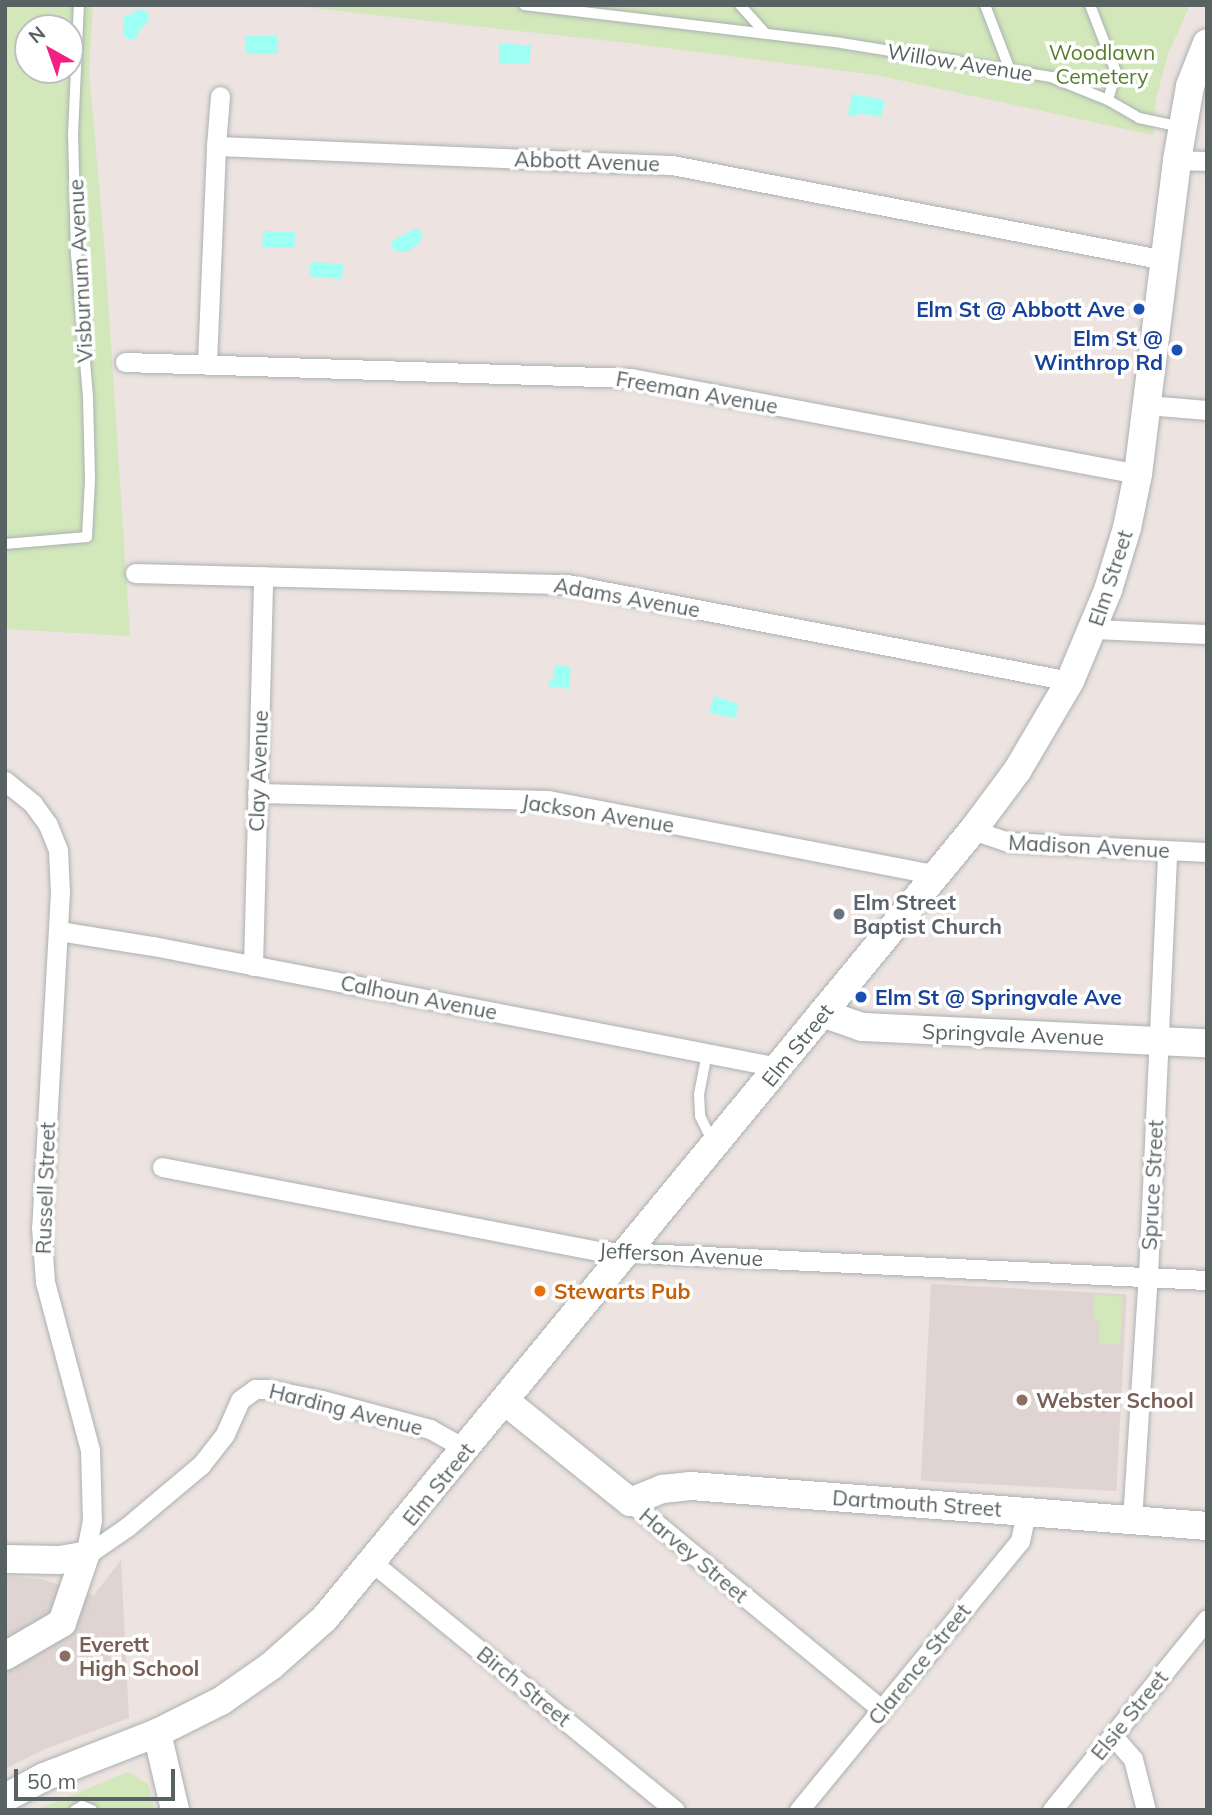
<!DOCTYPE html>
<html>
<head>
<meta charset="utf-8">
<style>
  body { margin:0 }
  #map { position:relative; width:1212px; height:1815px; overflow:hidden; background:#ede3e0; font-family:Mulish,sans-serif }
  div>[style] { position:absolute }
  .education>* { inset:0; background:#dfd4d1; transform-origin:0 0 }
  .green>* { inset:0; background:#d2e7ba }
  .water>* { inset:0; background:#9efff5; transform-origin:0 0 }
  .roads { filter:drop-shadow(0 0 2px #aab1b2) drop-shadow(0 0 2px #aab1b2) }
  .lane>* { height:10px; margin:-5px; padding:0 5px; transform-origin:5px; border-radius:5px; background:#fff }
  .street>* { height:19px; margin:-9.5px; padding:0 9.5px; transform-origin:9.5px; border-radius:9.5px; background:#fff }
  .secondary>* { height:28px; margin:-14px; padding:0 14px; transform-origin:14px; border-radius:14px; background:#fff }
  .dots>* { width:19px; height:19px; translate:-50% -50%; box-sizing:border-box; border:4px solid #fff; border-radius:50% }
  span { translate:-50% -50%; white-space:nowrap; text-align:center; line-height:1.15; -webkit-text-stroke:7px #fff; paint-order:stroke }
  .park-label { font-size:21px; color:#557e2d }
  .street-label { font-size:21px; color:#596262 }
  .transit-label { font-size:21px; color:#164399; font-weight:700 }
  .right { translate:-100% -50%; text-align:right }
  .left { translate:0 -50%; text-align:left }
  .worship-label { font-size:21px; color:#5b616d; font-weight:700 }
  .food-label { font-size:21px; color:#c56008; font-weight:700 }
  .education-label { font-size:21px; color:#785e54; font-weight:700 }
  .frame { position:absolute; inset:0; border:7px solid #596262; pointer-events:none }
  .north { position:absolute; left:14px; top:14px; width:70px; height:70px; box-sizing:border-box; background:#fff; border:2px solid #bdc0c0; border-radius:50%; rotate:320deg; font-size:19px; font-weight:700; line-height:28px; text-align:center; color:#596262 }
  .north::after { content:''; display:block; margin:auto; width:24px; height:32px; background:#f41f82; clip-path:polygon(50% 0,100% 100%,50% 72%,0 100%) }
  .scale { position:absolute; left:14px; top:1769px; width:161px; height:32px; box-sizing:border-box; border:4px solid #596262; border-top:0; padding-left:9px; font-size:21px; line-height:24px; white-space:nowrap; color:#596262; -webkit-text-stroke:5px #fff; paint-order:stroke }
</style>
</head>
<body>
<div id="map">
  <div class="education">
    <i style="left:931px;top:1284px;width:196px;height:197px;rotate:3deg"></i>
    <i style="clip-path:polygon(121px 1560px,129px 1718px,45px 1749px,5px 1769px,5px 1576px,41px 1579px,94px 1595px)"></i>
  </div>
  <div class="green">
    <i style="clip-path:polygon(evenodd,5px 5px,93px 5px,89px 71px,105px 254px,130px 636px,5px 629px,5px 5px,28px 28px,70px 28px,70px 70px,28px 70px,28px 28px)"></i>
    <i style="clip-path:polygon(286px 5px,1190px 5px,1168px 54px,1156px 99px,1153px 135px,876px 75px,628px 43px)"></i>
    <i style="clip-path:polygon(1094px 1295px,1123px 1297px,1120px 1345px,1098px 1343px,1100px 1323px,1093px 1317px)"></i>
    <i style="clip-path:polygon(128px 1772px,148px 1784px,155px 1810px,36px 1810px)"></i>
  </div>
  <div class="water">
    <i style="clip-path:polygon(141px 9px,148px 12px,149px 20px,140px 29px,136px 38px,129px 40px,123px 34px,124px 17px)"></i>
    <i style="left:245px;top:36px;width:33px;height:18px"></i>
    <i style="clip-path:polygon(499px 43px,531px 46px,529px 64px,499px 64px)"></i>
    <i style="clip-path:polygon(852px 94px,885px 100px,881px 117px,858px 113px,857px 116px,848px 115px)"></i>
    <i style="clip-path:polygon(417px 228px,423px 235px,418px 244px,407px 252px,396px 252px,391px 245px,393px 240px)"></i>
    <i style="left:263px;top:231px;width:32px;height:16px;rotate:2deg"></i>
    <i style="clip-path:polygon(314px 262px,343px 264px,342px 279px,313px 277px,310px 274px,310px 265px)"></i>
    <i style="clip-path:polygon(555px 665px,571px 667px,569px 689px,548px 686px,549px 680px,553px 680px)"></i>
    <i style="clip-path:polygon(714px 696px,738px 704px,736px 718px,709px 713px)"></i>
  </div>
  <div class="roads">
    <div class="lane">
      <i style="left:524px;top:5px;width:319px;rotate:6.8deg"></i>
      <i style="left:841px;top:43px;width:213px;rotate:9.2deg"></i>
      <i style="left:1051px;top:77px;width:61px;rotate:22deg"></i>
      <i style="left:1108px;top:100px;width:36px;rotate:30deg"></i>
      <i style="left:1139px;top:118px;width:43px;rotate:12.1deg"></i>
      <i style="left:740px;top:5px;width:39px;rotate:48deg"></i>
      <i style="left:985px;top:5px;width:70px;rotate:69deg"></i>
      <i style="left:1090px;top:5px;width:72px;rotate:68.8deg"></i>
      <i style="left:1116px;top:72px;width:29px;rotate:106deg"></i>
      <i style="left:5px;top:544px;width:82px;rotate:-4.9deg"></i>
      <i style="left:87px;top:537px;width:58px;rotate:-87deg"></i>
      <i style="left:90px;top:479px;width:82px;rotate:-91.4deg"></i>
      <i style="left:88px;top:397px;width:144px;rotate:-94.8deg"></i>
      <i style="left:76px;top:254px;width:119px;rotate:-91.4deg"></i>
      <i style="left:73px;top:135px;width:130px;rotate:-87.4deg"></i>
      <i style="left:707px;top:1053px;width:42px;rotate:101deg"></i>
      <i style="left:699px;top:1094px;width:22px;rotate:87deg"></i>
      <i style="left:700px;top:1116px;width:30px;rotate:64deg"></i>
      <i style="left:75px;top:1810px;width:8px;rotate:-30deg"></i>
      <i style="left:82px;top:1806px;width:11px;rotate:22deg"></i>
    </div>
    <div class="street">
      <i style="left:216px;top:146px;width:50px;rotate:-85.4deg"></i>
      <i style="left:1177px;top:160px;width:30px;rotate:2deg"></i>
      <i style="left:125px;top:362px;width:506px;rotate:1.81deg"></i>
      <i style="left:631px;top:378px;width:516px;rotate:10.72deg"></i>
      <i style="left:207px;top:363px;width:217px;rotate:-87.6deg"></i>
      <i style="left:216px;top:146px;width:456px;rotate:2.4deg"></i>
      <i style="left:672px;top:165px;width:502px;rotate:10.91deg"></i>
      <i style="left:1147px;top:405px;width:60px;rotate:4.8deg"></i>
      <i style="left:135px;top:573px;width:432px;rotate:1.5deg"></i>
      <i style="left:567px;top:584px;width:512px;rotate:10.92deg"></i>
      <i style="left:1093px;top:629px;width:114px;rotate:2.5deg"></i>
      <i style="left:5px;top:781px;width:36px;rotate:39deg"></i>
      <i style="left:33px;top:804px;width:26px;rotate:54deg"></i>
      <i style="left:48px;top:825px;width:27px;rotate:68deg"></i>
      <i style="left:58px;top:850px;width:42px;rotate:87.3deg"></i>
      <i style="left:60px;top:892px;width:336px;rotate:93.2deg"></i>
      <i style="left:41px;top:1227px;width:55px;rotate:85.8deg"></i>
      <i style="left:45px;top:1282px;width:174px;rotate:75deg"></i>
      <i style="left:90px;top:1450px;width:70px;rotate:88.4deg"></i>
      <i style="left:92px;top:1520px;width:37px;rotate:101deg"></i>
      <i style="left:257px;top:793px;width:291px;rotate:1.4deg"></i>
      <i style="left:548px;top:800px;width:395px;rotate:10.9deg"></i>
      <i style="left:973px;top:830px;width:37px;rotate:19deg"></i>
      <i style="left:1008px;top:842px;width:199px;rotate:2.9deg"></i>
      <i style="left:59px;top:931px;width:95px;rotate:9.1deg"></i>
      <i style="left:153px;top:946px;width:637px;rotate:10.96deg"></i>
      <i style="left:253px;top:966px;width:390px;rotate:-88.5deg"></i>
      <i style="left:162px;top:1167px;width:446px;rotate:10.9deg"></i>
      <i style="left:600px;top:1251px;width:608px;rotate:2.74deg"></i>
      <i style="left:630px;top:1502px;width:325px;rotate:39.5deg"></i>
      <i style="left:1132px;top:1520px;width:246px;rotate:-86.3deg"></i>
      <i style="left:1148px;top:1275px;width:425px;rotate:-87.4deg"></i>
      <i style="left:85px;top:1556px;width:51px;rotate:-34.6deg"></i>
      <i style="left:127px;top:1527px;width:97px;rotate:-40deg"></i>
      <i style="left:201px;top:1465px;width:39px;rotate:-52deg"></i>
      <i style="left:225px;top:1434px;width:37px;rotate:-66deg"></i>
      <i style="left:240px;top:1400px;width:19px;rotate:-36deg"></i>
      <i style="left:255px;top:1389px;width:12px"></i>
      <i style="left:267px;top:1389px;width:56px;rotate:11.3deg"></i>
      <i style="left:322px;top:1400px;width:112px;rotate:15deg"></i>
      <i style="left:430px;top:1429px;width:41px;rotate:29.1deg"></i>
      <i style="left:373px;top:1563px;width:390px;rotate:39.3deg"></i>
      <i style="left:1113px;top:1736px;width:30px;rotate:49deg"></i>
      <i style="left:1133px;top:1759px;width:53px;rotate:75.7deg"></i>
      <i style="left:799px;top:1810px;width:348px;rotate:-50.6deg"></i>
      <i style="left:1020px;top:1541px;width:30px;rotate:-78deg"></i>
      <i style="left:1052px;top:1810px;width:246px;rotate:-50.9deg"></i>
    </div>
    <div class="secondary">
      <i style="left:822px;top:1013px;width:42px;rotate:19.3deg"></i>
      <i style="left:862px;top:1027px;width:345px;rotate:2.7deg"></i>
      <i style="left:505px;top:1401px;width:161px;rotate:38.9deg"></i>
      <i style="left:630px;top:1502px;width:35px;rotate:-22deg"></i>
      <i style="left:662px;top:1489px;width:29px;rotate:-6deg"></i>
      <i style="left:691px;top:1486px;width:518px;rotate:4.43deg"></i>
      <i style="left:5px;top:1559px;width:54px;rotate:1.1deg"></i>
      <i style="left:59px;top:1560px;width:26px;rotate:-9deg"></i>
      <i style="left:5px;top:1656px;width:66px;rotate:-30.1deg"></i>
      <i style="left:62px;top:1623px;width:71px;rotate:-71.1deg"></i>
      <i style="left:157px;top:1733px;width:79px;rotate:76.8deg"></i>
      <i style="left:5px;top:1798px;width:44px;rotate:-28.3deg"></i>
      <i style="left:44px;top:1777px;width:121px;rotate:-21.3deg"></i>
      <i style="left:157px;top:1733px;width:72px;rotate:-26.6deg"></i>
      <i style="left:221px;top:1701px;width:61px;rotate:-35deg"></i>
      <i style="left:271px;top:1666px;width:72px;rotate:-41.6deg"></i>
      <i style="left:325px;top:1618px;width:1020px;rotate:-50.57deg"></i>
      <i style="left:973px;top:830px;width:74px;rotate:-53.3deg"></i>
      <i style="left:1017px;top:771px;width:104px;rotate:-59.5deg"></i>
      <i style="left:1070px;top:681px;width:99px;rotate:-67.3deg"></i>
      <i style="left:1108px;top:590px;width:65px;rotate:-73deg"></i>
      <i style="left:1127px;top:528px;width:55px;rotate:-78.5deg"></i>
      <i style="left:1138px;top:474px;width:316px;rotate:-82.9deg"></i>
      <i style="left:1177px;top:160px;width:75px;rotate:-80deg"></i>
      <i style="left:1190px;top:86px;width:46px;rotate:-68.4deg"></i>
    </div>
  </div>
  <div class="dots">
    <i style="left:1139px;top:309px;background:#1a4fb4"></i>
    <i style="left:1177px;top:350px;background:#1a4fb4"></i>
    <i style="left:839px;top:914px;background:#6b7280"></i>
    <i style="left:861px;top:997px;background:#1a4fb4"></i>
    <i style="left:540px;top:1291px;background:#e8710a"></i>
    <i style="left:1022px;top:1400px;background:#8d6e63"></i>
    <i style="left:65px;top:1656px;background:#8d6e63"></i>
  </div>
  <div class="park-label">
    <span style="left:1102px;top:64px">Woodlawn<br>Cemetery</span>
  </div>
  <div class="street-label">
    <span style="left:960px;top:62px;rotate:9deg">Willow Avenue</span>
    <span style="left:587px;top:161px;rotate:2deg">Abbott Avenue</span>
    <span style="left:80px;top:271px;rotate:-93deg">Visburnum Avenue</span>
    <span style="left:697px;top:392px;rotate:10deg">Freeman Avenue</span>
    <span style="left:1110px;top:578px;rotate:-72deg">Elm Street</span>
    <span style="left:627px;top:597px;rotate:10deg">Adams Avenue</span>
    <span style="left:258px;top:771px;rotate:-88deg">Clay Avenue</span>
    <span style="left:598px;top:813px;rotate:9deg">Jackson Avenue</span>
    <span style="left:1089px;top:846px;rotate:3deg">Madison Avenue</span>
    <span style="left:419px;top:997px;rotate:11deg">Calhoun Avenue</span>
    <span style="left:1013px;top:1034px;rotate:2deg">Springvale Avenue</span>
    <span style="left:797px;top:1045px;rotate:-51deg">Elm Street</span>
    <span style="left:1152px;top:1185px;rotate:-87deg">Spruce Street</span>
    <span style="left:45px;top:1188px;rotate:-88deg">Russell Street</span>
    <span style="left:681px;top:1254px;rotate:3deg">Jefferson Avenue</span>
    <span style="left:346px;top:1409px;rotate:14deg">Harding Avenue</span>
    <span style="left:438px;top:1484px;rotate:-51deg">Elm Street</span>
    <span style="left:917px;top:1503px;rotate:4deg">Dartmouth Street</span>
    <span style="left:694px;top:1555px;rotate:40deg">Harvey Street</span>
    <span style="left:919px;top:1664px;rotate:-51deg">Clarence Street</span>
    <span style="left:524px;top:1686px;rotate:39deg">Birch Street</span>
    <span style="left:1129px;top:1715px;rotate:-51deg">Elsie Street</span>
  </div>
  <div class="transit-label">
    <span class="right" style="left:1125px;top:309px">Elm St @ Abbott Ave</span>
    <span class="right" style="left:1163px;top:350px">Elm St @<br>Winthrop Rd</span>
    <span class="left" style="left:875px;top:997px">Elm St @ Springvale Ave</span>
  </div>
  <div class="worship-label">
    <span class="left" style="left:853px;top:914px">Elm Street<br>Baptist Church</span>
  </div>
  <div class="food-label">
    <span class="left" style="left:554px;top:1291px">Stewarts Pub</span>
  </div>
  <div class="education-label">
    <span class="left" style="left:1036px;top:1400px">Webster School</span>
    <span class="left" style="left:79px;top:1656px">Everett<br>High School</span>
  </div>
  <div class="frame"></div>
  <div class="north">N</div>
  <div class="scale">50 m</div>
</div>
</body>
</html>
